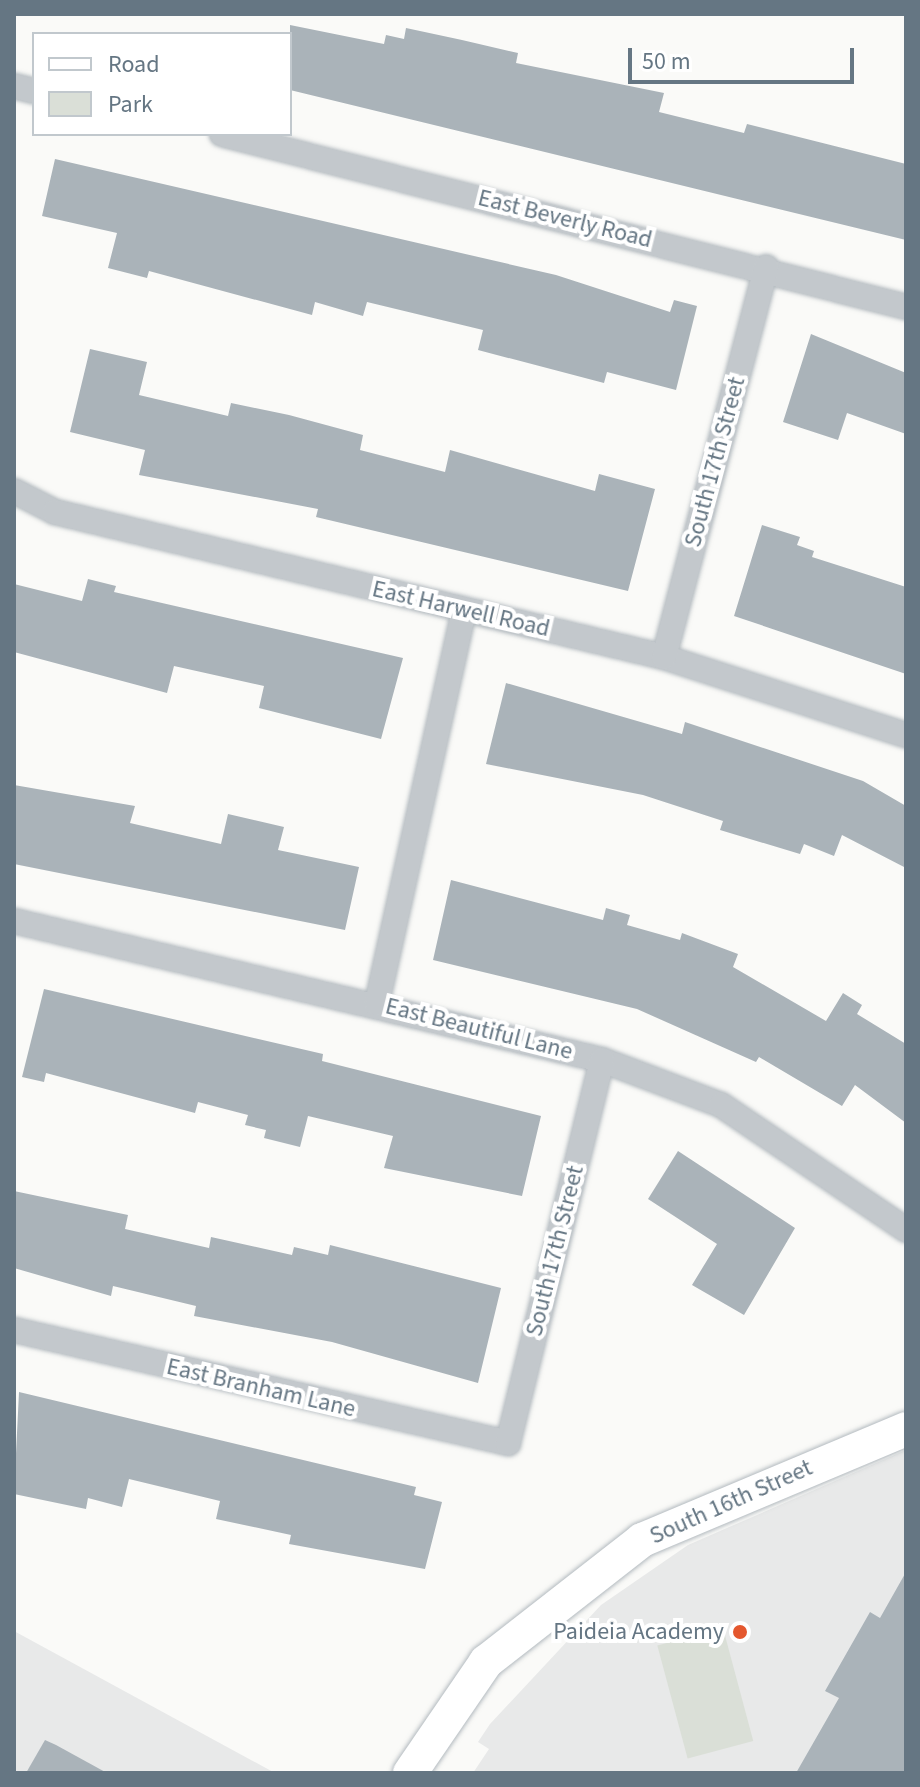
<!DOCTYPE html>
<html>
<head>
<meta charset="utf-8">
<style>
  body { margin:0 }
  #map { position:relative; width:920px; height:1787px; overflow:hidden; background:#fafaf8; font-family:"Source Sans 3",sans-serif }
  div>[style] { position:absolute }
  .built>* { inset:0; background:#e8e9e9 }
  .green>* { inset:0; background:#dadfd7; transform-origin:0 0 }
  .building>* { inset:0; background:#aab3b9 }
  .roads { filter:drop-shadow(0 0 2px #b3babf) drop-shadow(0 0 2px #b3babf) }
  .street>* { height:24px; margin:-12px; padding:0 12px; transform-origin:12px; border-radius:12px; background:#c3c8cc }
  .secondary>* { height:34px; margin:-17px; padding:0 17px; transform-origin:17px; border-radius:17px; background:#fff }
  .dots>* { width:22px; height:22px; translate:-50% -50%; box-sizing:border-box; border:4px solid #fff; border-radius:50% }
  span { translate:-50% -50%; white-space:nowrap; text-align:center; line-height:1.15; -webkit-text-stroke:8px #fff; paint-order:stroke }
  .street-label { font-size:24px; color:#657683 }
  .poi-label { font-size:24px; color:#657683 }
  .right { translate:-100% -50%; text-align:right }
  .frame { position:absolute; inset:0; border:16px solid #657683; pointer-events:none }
  .legend { position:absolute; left:32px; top:32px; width:260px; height:104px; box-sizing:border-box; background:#fff; border:2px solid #c1c8cd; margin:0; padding:10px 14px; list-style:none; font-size:24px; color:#657683 }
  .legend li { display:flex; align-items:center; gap:16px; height:40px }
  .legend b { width:40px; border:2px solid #c1c8cd }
  .scale { position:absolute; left:628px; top:48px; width:226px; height:36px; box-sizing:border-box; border:4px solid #657683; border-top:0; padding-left:10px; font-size:24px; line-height:28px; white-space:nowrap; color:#657683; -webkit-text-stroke:6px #fff; paint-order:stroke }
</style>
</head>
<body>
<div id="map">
  <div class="built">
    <i style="clip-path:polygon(906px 1450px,906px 1773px,473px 1773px,489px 1749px,478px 1742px,490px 1724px,601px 1605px,688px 1545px)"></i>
    <i style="clip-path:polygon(14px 1631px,275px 1773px,14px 1773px)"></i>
  </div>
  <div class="green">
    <i style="left:723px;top:1628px;width:117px;height:68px;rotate:75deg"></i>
  </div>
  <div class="building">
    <i style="clip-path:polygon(290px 25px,384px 44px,386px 35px,404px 39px,406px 28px,462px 40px,518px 53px,516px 63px,664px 93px,659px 112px,744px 133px,747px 124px,906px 164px,906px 240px,290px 90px)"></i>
    <i style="clip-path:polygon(55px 159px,556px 275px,670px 312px,674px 300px,697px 306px,676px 390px,607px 372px,604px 383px,478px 350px,483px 330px,367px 302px,363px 316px,315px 302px,312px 315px,149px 271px,147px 278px,108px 268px,117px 233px,42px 216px)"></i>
    <i style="clip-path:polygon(811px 334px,906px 373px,906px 434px,847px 413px,838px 440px,783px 422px)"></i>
    <i style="clip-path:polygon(90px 349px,147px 362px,139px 395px,228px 416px,231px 403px,289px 415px,363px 435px,360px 450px,445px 472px,450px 450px,595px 491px,599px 474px,655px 489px,628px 591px,316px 517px,318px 509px,139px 475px,145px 450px,70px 432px)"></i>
    <i style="clip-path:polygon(762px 525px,800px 537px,797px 545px,814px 551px,812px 557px,906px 587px,906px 674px,734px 616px)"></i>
    <i style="clip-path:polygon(88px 579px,116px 586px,114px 592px,403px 658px,381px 739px,259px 708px,264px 686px,174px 666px,167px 693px,14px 652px,14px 584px,82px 601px)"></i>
    <i style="clip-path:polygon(506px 683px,682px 734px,685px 722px,863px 781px,906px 806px,906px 868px,842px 835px,834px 856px,804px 844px,800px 854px,720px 830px,723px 821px,643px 795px,486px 764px)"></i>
    <i style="clip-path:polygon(14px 785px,135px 806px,130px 823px,221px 844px,228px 814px,284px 827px,278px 850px,359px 867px,345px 930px,14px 864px)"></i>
    <i style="clip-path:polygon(451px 880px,603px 920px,606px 908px,630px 915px,627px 925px,680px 940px,682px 933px,738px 954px,733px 967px,826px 1021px,843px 993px,862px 1005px,857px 1014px,906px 1044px,906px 1123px,855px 1085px,842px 1106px,759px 1057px,756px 1062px,637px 1009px,433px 960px)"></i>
    <i style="clip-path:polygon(44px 989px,323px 1054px,322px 1061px,541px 1116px,522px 1196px,384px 1168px,393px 1136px,308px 1116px,300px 1147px,264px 1138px,266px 1130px,245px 1125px,248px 1115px,198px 1102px,195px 1113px,46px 1073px,44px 1082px,22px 1077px)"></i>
    <i style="clip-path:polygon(678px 1151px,795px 1228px,744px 1315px,692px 1285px,717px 1244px,648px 1199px)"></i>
    <i style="clip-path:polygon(14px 1191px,128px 1215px,125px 1229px,209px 1248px,211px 1237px,292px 1255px,294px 1247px,328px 1255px,330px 1245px,501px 1288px,478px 1383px,332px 1342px,194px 1316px,196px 1306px,113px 1286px,111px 1296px,14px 1268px)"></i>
    <i style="clip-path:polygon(19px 1392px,416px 1487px,414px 1495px,442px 1502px,425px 1569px,289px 1544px,291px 1535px,216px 1519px,220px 1501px,129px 1479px,122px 1507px,88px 1498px,86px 1509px,14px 1494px)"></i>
    <i style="clip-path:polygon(906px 1572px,906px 1773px,796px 1773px,839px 1698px,825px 1691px,870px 1612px,880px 1618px)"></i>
    <i style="clip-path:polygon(45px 1740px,56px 1745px,107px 1773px,26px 1773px)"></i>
  </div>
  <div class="roads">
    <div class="street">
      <i style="left:14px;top:86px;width:21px;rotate:14deg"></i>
      <i style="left:222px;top:134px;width:706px;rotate:14.19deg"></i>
      <i style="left:14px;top:491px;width:46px;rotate:27.1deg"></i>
      <i style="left:55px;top:512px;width:626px;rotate:13.39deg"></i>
      <i style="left:664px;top:657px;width:254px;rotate:17.9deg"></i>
      <i style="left:664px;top:657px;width:403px;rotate:-75.3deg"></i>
      <i style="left:14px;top:921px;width:604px;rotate:13.3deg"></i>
      <i style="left:602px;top:1060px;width:127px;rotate:20.7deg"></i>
      <i style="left:721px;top:1105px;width:223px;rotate:34deg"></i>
      <i style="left:377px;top:1003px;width:403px;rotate:-77.5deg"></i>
      <i style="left:14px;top:1330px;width:507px;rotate:12.88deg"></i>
      <i style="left:508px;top:1443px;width:394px;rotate:-76.2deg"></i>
    </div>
    <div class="secondary">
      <i style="left:410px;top:1773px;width:135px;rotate:-55.6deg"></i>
      <i style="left:486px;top:1662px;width:198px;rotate:-38deg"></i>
      <i style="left:642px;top:1540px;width:286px;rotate:-22.8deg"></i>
    </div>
  </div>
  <div class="dots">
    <i style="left:740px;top:1632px;background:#e4572e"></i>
  </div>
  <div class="street-label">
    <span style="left:565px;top:219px;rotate:14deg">East Beverly Road</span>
    <span style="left:715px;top:462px;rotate:-75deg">South 17th Street</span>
    <span style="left:461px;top:609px;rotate:13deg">East Harwell Road</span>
    <span style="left:479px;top:1029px;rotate:14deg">East Beautiful Lane</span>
    <span style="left:555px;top:1251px;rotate:-76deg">South 17th Street</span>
    <span style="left:261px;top:1388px;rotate:13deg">East Branham Lane</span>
    <span style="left:731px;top:1502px;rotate:-24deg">South 16th Street</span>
  </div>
  <div class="poi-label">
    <span class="right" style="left:724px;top:1632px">Paideia Academy</span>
  </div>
  <div class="frame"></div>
  <ul class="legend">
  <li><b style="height:10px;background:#fff"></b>Road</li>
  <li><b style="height:22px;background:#dadfd7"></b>Park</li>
  </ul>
  <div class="scale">50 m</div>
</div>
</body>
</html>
